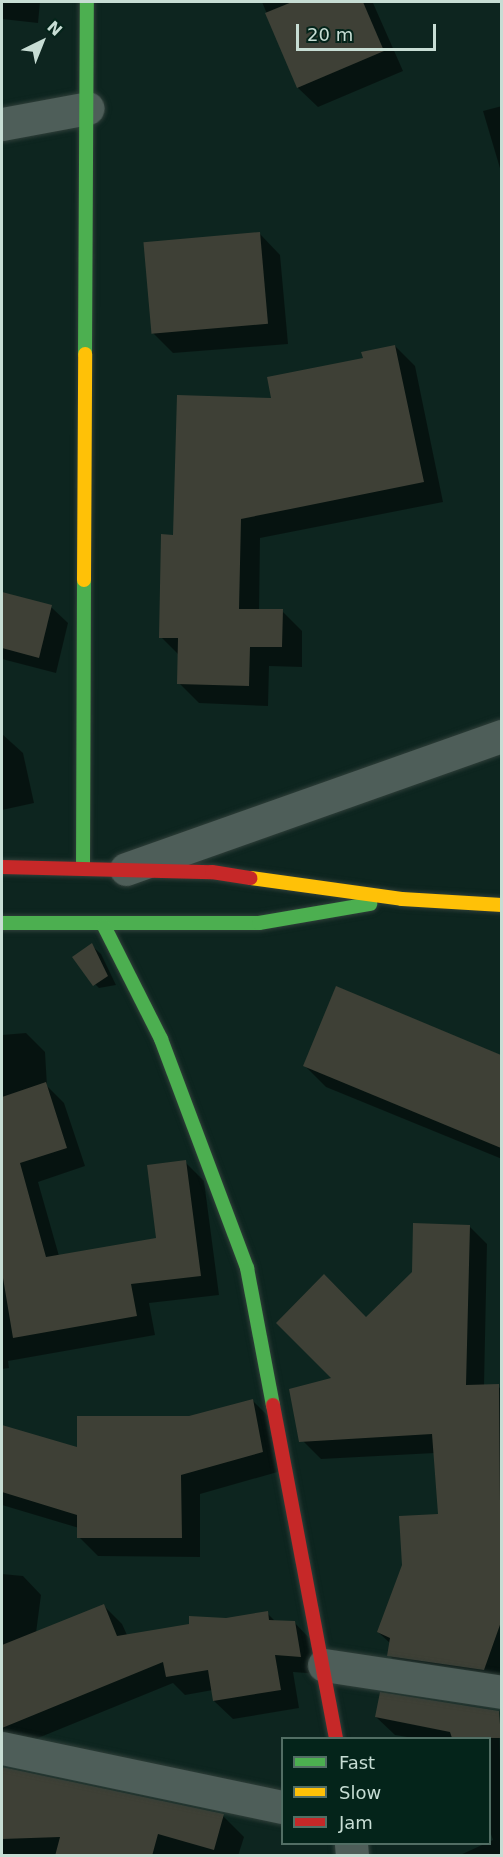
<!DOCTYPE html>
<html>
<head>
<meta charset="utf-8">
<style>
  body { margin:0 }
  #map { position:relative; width:503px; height:1857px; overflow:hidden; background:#0d251f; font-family:"DejaVu Sans",sans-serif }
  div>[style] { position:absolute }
  .shadow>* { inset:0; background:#0007 }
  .building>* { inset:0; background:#3e4036; transform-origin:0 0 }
  .roads { filter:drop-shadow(0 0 2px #303f3a) drop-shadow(0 0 2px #303f3a) }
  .street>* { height:33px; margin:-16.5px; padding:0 16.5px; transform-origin:16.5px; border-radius:16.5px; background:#4e5e59 }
  .fast>* { height:14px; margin:-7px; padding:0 7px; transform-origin:7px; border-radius:7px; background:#4caf50 }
  .slow>* { height:14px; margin:-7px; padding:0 7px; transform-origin:7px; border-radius:7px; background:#ffc107 }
  .jam>* { height:14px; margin:-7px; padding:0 7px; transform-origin:7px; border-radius:7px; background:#c62828 }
  span { translate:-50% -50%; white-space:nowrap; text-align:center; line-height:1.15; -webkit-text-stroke:4.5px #04241a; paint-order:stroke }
  .frame { position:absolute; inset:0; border:3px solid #c7ddd4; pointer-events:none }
  .legend { position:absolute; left:281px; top:1737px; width:210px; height:108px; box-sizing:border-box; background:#04241a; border:2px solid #526e64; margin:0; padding:8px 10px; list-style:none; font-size:18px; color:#c7ddd4 }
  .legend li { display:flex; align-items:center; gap:12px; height:30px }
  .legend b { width:30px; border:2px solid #526e64 }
  .north { position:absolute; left:12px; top:12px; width:60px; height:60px; -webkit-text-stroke:4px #04241a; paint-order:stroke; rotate:43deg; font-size:16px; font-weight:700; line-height:24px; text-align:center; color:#c7ddd4 }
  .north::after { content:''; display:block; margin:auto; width:21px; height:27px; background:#c7ddd4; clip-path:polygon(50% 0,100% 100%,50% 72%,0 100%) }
  .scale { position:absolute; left:296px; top:24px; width:140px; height:27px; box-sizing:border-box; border:3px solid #c7ddd4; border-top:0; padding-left:8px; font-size:18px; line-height:21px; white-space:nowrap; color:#c7ddd4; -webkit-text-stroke:4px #04241a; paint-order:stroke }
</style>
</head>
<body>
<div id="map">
  <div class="shadow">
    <i style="clip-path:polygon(2px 2px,40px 2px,38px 23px,2px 19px)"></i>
    <i style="clip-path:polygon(262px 2px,378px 2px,373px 3px,403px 71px,318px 107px,298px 88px)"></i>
    <i style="clip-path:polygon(502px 106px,502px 175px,483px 111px)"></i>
    <i style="clip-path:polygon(260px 234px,280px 255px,288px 344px,173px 353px,152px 332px)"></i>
    <i style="clip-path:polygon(395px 346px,415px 366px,443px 502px,260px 538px,259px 611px,282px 611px,302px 631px,302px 667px,269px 666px,268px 706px,199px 703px,179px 683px,179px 655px,161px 637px,174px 536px,273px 400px)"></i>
    <i style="clip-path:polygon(2px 594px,51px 607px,68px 623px,56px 673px,2px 659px)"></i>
    <i style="clip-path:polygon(2px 734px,23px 753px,34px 803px,2px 810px)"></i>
    <i style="clip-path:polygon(91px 945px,101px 954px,116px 985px,99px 988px,89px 978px)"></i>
    <i style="clip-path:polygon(337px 987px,502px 1056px,502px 1159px,326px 1087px,305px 1066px)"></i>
    <i style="clip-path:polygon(26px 1033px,45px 1052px,47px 1086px,64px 1103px,85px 1166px,38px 1182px,59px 1256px,158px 1239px,185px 1162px,204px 1181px,219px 1295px,149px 1303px,155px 1335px,8px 1361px,9px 1368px,2px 1369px,2px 1035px)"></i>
    <i style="clip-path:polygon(469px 1226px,487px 1244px,484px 1386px,502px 1388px,502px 1688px,407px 1673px,389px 1655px,391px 1644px,378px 1632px,440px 1516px,435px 1453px,321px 1459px,303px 1441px,366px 1319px)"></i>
    <i style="clip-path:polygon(252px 1400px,271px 1419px,281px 1471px,200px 1494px,200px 1557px,98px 1556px,79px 1537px,79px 1528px,2px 1505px,2px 1426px,78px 1449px)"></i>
    <i style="clip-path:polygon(2px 1574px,23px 1576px,41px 1595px,36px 1633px,104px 1606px,122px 1624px,127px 1635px,267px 1613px,276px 1622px,294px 1622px,312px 1641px,319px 1674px,293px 1672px,299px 1708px,233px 1719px,214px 1701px,213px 1690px,185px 1695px,173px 1683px,11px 1749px,2px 1740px)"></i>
    <i style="clip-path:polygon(499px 1712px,502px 1856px,458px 1856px,493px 1840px,490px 1831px,490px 1738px,413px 1738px,395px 1735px,376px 1717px)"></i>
    <i style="clip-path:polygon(2px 1768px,72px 1783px,72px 1856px,2px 1856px)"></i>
    <i style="clip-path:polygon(94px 1788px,223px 1816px,244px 1837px,238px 1856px,123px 1856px)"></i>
  </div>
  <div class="building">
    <i style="clip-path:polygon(292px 2px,363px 2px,384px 51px,297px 88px,265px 13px)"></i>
    <i style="left:260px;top:232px;width:92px;height:117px;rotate:85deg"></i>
    <i style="clip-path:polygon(395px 345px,424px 482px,241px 519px,239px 609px,283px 609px,282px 647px,250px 647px,249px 686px,177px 684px,178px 638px,159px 638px,161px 534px,173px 535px,177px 395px,271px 398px,267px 377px,363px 358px,361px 352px)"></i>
    <i style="clip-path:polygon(2px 592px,52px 605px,39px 658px,2px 648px)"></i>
    <i style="clip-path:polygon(92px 943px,108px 976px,93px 986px,72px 957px)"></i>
    <i style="clip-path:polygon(336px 986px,501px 1055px,501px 1148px,303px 1066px)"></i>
    <i style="clip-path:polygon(46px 1082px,67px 1148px,20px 1163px,46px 1257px,156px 1238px,147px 1165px,186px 1160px,201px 1276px,131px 1284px,137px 1316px,13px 1338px,2px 1272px,2px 1097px)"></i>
    <i style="clip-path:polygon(413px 1223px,470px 1225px,466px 1385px,499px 1384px,501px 1622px,484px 1670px,387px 1656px,390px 1638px,377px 1632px,402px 1565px,399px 1516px,438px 1514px,432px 1434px,299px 1442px,289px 1389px,331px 1378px,276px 1323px,324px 1274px,366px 1317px,412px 1272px)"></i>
    <i style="clip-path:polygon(253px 1399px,263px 1452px,181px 1475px,182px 1538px,77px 1538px,77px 1515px,2px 1492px,2px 1425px,77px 1447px,77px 1416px,189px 1416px)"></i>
    <i style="clip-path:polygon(104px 1604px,117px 1636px,189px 1624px,189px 1616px,226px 1618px,268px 1611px,269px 1620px,295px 1621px,301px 1657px,275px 1655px,281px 1690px,213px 1701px,208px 1670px,166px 1677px,163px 1662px,2px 1728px,2px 1645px)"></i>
    <i style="clip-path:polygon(380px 1692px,499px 1711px,501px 1738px,452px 1738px,450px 1732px,375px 1717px)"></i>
    <i style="clip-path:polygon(2px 1767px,224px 1814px,214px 1850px,158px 1834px,152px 1856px,55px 1856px,60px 1837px,2px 1839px)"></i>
  </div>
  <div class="roads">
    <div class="street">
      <i style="left:2px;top:124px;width:87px;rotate:-10.5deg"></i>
      <i style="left:126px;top:869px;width:399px;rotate:-19.5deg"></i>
      <i style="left:324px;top:1665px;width:180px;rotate:8.6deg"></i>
      <i style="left:2px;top:1748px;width:286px;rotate:11.9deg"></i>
      <i style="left:351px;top:1844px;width:12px;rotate:85deg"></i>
    </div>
    <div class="fast">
      <i style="left:85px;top:354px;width:352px;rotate:-89.7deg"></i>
      <i style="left:83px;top:867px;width:287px;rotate:-89.8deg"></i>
      <i style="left:2px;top:923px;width:257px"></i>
      <i style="left:259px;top:923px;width:113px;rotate:-9.7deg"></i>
      <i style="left:104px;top:926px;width:127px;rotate:63.2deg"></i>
      <i style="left:161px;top:1039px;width:245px;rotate:69.4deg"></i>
      <i style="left:247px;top:1268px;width:139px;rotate:79.3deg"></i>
    </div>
    <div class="slow">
      <i style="left:84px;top:580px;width:226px;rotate:-89.7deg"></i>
      <i style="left:251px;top:878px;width:152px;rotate:7.9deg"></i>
      <i style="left:402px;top:899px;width:100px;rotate:3.4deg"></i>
    </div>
    <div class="jam">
      <i style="left:2px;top:867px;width:210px;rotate:1.4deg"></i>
      <i style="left:212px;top:872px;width:39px;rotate:9deg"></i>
      <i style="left:273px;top:1405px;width:339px;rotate:79.3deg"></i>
    </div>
  </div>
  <div class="frame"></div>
  <ul class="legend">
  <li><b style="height:8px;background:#4caf50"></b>Fast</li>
  <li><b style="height:8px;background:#ffc107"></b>Slow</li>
  <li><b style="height:8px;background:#c62828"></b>Jam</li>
  </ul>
  <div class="north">N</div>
  <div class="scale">20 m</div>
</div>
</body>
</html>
